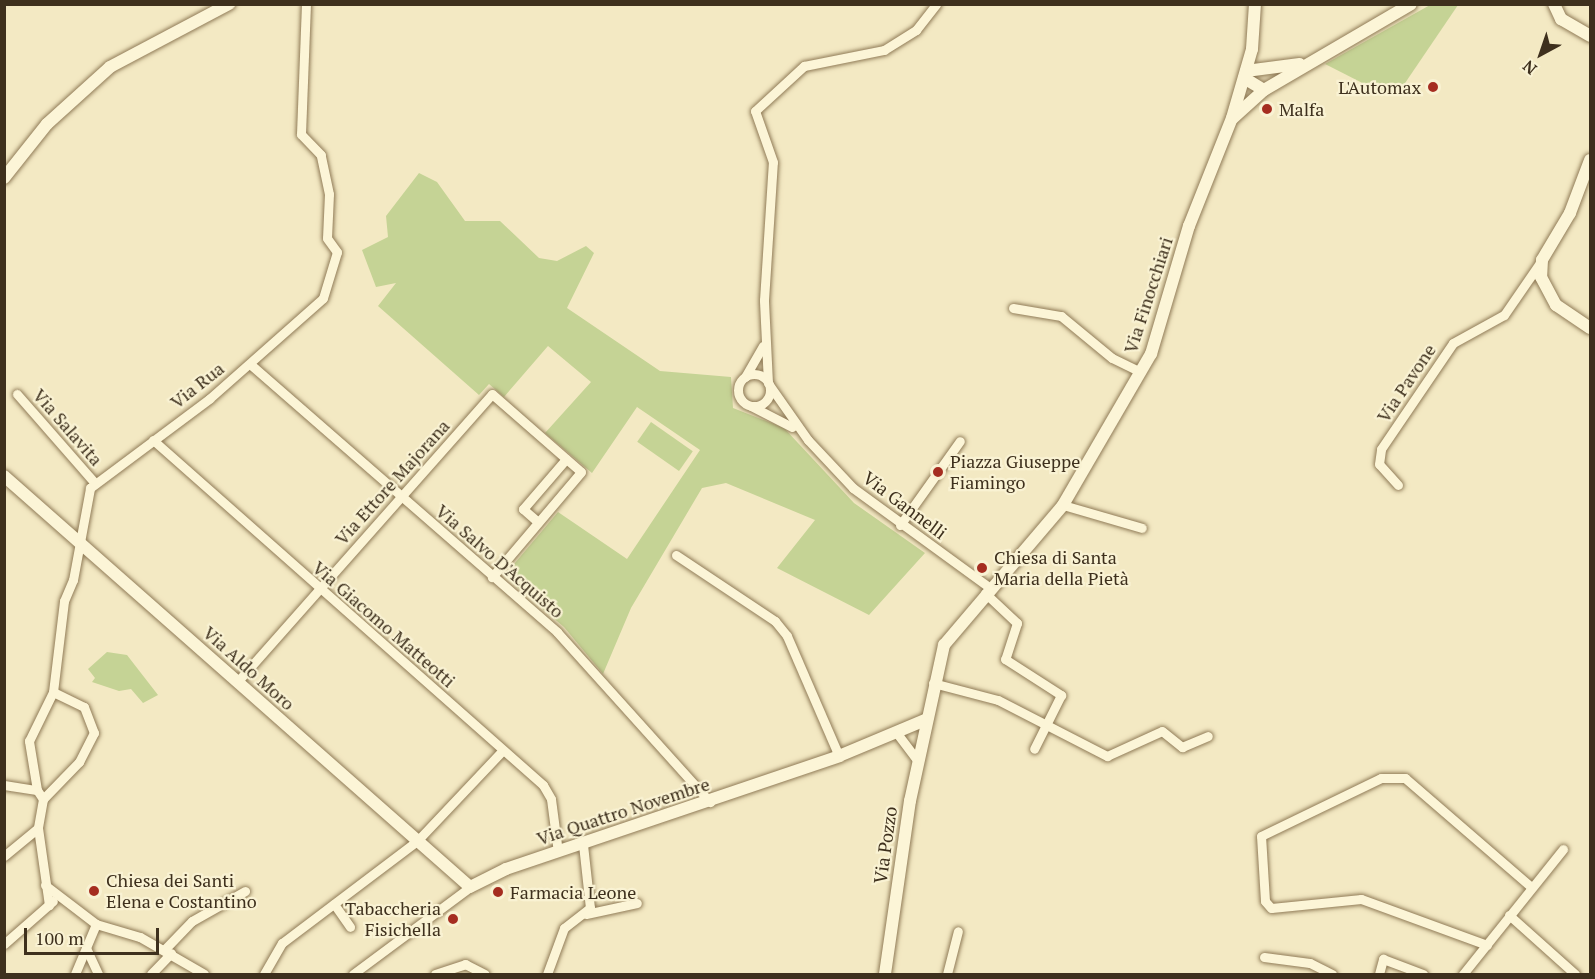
<!DOCTYPE html>
<html>
<head>
<meta charset="utf-8">
<style>
  body { margin:0 }
  #map { position:relative; width:1595px; height:979px; overflow:hidden; background:#f3e9c3; font-family:"PT Serif",serif }
  div>[style] { position:absolute }
  .green>* { inset:0; background:#c5d395; transform-origin:0 0 }
  .roads { filter:drop-shadow(0 0 2px #907b57) drop-shadow(0 0 2px #907b57) }
  .minor>* { height:9px; margin:-4.5px; padding:0 4.5px; transform-origin:4.5px; border-radius:4.5px; background:#fcf5d7 }
  .minor>.ring { margin:-4.5px; padding:0; box-sizing:content-box; background:none; border:9px solid #fcf5d7; border-radius:50% }
  .tertiary>* { height:12px; margin:-6px; padding:0 6px; transform-origin:6px; border-radius:6px; background:#fcf5d7 }
  .dots>* { width:16px; height:16px; translate:-50% -50%; box-sizing:border-box; border:3px solid #f9f2d3; border-radius:50% }
  span { translate:-50% -50%; white-space:nowrap; text-align:center; line-height:1.15; -webkit-text-stroke:4.5px #f9f2d3; paint-order:stroke }
  .poi-label { font-size:18px; color:#3e301d }
  .right { translate:-100% -50%; text-align:right }
  .left { translate:0 -50%; text-align:left }
  .street-label { font-size:18px; color:#3e301d }
  .frame { position:absolute; inset:0; border:6px solid #3e301d; pointer-events:none }
  .north { position:absolute; left:1511px; top:24px; width:60px; height:60px; -webkit-text-stroke:4px #f9f2d3; paint-order:stroke; rotate:220deg; font-size:16px; font-weight:700; line-height:24px; text-align:center; color:#3e301d }
  .north::after { content:''; display:block; margin:auto; width:21px; height:27px; background:#3e301d; clip-path:polygon(50% 0,100% 100%,50% 72%,0 100%) }
  .scale { position:absolute; left:24px; top:928px; width:135px; height:27px; box-sizing:border-box; border:3px solid #3e301d; border-top:0; padding-left:8px; font-size:18px; line-height:21px; white-space:nowrap; color:#3e301d; -webkit-text-stroke:4px #f9f2d3; paint-order:stroke }
</style>
</head>
<body>
<div id="map">
  <div class="green">
    <i style="clip-path:polygon(1430px 5px,1458px 5px,1401px 89px,1388px 96px,1325px 64px)"></i>
    <i style="clip-path:polygon(419px 173px,437px 182px,465px 221px,500px 221px,539px 258px,557px 261px,586px 246px,594px 253px,567px 308px,660px 371px,731px 377px,733px 408px,784px 428px,854px 503px,925px 553px,869px 615px,777px 568px,815px 520px,726px 483px,702px 488px,631px 608px,603px 674px,564px 627px,504px 576px,558px 512px,627px 559px,700px 450px,637px 407px,592px 473px,545px 433px,591px 382px,548px 346px,504px 397px,489px 384px,479px 395px,378px 306px,396px 283px,376px 287px,362px 250px,388px 237px,386px 216px)"></i>
    <i style="left:651px;top:422px;width:51px;height:24px;rotate:35deg"></i>
    <i style="clip-path:polygon(107px 652px,127px 655px,158px 695px,143px 703px,131px 689px,119px 691px,92px 682px,95px 678px,88px 669px)"></i>
  </div>
  <div class="roads">
    <div class="minor">
      <i style="left:1013px;top:308px;width:49px;rotate:9.5deg"></i>
      <i style="left:1061px;top:316px;width:66px;rotate:39.5deg"></i>
      <i style="left:1112px;top:358px;width:32px;rotate:26deg"></i>
      <i style="left:250px;top:364px;width:408px;rotate:41.1deg"></i>
      <i style="left:557px;top:632px;width:229px;rotate:48deg"></i>
      <i class="ring" style="left:738px;top:374px;width:23px;height:23px"></i>
      <i style="left:745px;top:377px;width:36px;rotate:-60deg"></i>
      <i style="left:768px;top:383px;width:83px;rotate:-92.8deg"></i>
      <i style="left:764px;top:300px;width:138px;rotate:-86.3deg"></i>
      <i style="left:773px;top:162px;width:54px;rotate:-109.4deg"></i>
      <i style="left:755px;top:111px;width:67px;rotate:-42.6deg"></i>
      <i style="left:804px;top:66px;width:82px;rotate:-11.3deg"></i>
      <i style="left:884px;top:50px;width:38px;rotate:-32deg"></i>
      <i style="left:916px;top:30px;width:33px;rotate:-52deg"></i>
      <i style="left:770px;top:386px;width:66px;rotate:54.9deg"></i>
      <i style="left:808px;top:440px;width:66px;rotate:46.8deg"></i>
      <i style="left:853px;top:488px;width:170px;rotate:36.1deg"></i>
      <i style="left:17px;top:394px;width:118px;rotate:48.8deg"></i>
      <i style="left:751px;top:406px;width:46px;rotate:27.1deg"></i>
      <i style="left:153px;top:440px;width:521px;rotate:41.5deg"></i>
      <i style="left:543px;top:785px;width:16px;rotate:60deg"></i>
      <i style="left:551px;top:799px;width:53px;rotate:82.5deg"></i>
      <i style="left:1398px;top:485px;width:28px;rotate:-132deg"></i>
      <i style="left:1379px;top:464px;width:15px;rotate:-82deg"></i>
      <i style="left:1381px;top:449px;width:128px;rotate:-55.8deg"></i>
      <i style="left:1453px;top:343px;width:58px;rotate:-28.8deg"></i>
      <i style="left:1504px;top:315px;width:67px;rotate:-55.4deg"></i>
      <i style="left:1063px;top:505px;width:82px;rotate:16.2deg"></i>
      <i style="left:538px;top:522px;width:20px;rotate:-139deg"></i>
      <i style="left:523px;top:509px;width:66px;rotate:-49.3deg"></i>
      <i style="left:900px;top:525px;width:103px;rotate:-54.5deg"></i>
      <i style="left:676px;top:555px;width:119px;rotate:33.7deg"></i>
      <i style="left:775px;top:621px;width:19px;rotate:51deg"></i>
      <i style="left:787px;top:636px;width:131px;rotate:66.6deg"></i>
      <i style="left:985px;top:593px;width:44px;rotate:43.2deg"></i>
      <i style="left:1017px;top:623px;width:38px;rotate:108deg"></i>
      <i style="left:1005px;top:659px;width:67px;rotate:32.7deg"></i>
      <i style="left:1061px;top:695px;width:60px;rotate:116.6deg"></i>
      <i style="left:238px;top:681px;width:383px;rotate:-48.5deg"></i>
      <i style="left:492px;top:394px;width:118px;rotate:41.2deg"></i>
      <i style="left:581px;top:472px;width:138px;rotate:130.3deg"></i>
      <i style="left:933px;top:683px;width:67px;rotate:14.7deg"></i>
      <i style="left:998px;top:700px;width:123px;rotate:27.2deg"></i>
      <i style="left:1107px;top:756px;width:60px;rotate:-24.4deg"></i>
      <i style="left:1162px;top:731px;width:26px;rotate:39deg"></i>
      <i style="left:1182px;top:747px;width:28px;rotate:-23deg"></i>
      <i style="left:896px;top:732px;width:36px;rotate:53deg"></i>
      <i style="left:4px;top:785px;width:33px;rotate:9deg"></i>
      <i style="left:37px;top:790px;width:11px;rotate:56deg"></i>
      <i style="left:43px;top:799px;width:29px;rotate:100deg"></i>
      <i style="left:38px;top:828px;width:78px;rotate:81.9deg"></i>
      <i style="left:37px;top:790px;width:50px;rotate:-99.3deg"></i>
      <i style="left:29px;top:741px;width:55px;rotate:-63.9deg"></i>
      <i style="left:53px;top:692px;width:92px;rotate:-83.1deg"></i>
      <i style="left:64px;top:601px;width:23px;rotate:-67deg"></i>
      <i style="left:73px;top:580px;width:94px;rotate:-79.5deg"></i>
      <i style="left:90px;top:488px;width:149px;rotate:-36.8deg"></i>
      <i style="left:209px;top:399px;width:152px;rotate:-41.5deg"></i>
      <i style="left:323px;top:298px;width:48px;rotate:-73.1deg"></i>
      <i style="left:337px;top:252px;width:17px;rotate:-126deg"></i>
      <i style="left:327px;top:238px;width:44px;rotate:-87.4deg"></i>
      <i style="left:329px;top:194px;width:40px;rotate:-102deg"></i>
      <i style="left:321px;top:155px;width:29px;rotate:-134deg"></i>
      <i style="left:301px;top:134px;width:130px;rotate:-87.8deg"></i>
      <i style="left:43px;top:799px;width:52px;rotate:-45.8deg"></i>
      <i style="left:79px;top:762px;width:33px;rotate:-63deg"></i>
      <i style="left:94px;top:733px;width:28px;rotate:-111deg"></i>
      <i style="left:84px;top:707px;width:34px;rotate:-154deg"></i>
      <i style="left:4px;top:856px;width:44px;rotate:-39.5deg"></i>
      <i style="left:45px;top:885px;width:64px;rotate:37.4deg"></i>
      <i style="left:96px;top:924px;width:54px;rotate:112.8deg"></i>
      <i style="left:334px;top:904px;width:28px;rotate:55deg"></i>
      <i style="left:586px;top:914px;width:52px;rotate:-12.2deg"></i>
      <i style="left:1509px;top:915px;width:89px;rotate:41.8deg"></i>
      <i style="left:96px;top:924px;width:46px;rotate:16.5deg"></i>
      <i style="left:140px;top:937px;width:74px;rotate:30deg"></i>
      <i style="left:4px;top:944px;width:65px;rotate:-41.3deg"></i>
      <i style="left:1487px;top:945px;width:134px;rotate:-159.9deg"></i>
      <i style="left:1361px;top:899px;width:90px;rotate:174.3deg"></i>
      <i style="left:1271px;top:908px;width:9px;rotate:-131deg"></i>
      <i style="left:1265px;top:901px;width:65px;rotate:-93.5deg"></i>
      <i style="left:1261px;top:836px;width:133px;rotate:-25.8deg"></i>
      <i style="left:1381px;top:778px;width:24px"></i>
      <i style="left:1405px;top:778px;width:165px;rotate:40.8deg"></i>
      <i style="left:86px;top:948px;width:29px;rotate:65deg"></i>
      <i style="left:164px;top:950px;width:40px;rotate:-46deg"></i>
      <i style="left:192px;top:921px;width:61px;rotate:-29.5deg"></i>
      <i style="left:1264px;top:957px;width:46px;rotate:7.4deg"></i>
      <i style="left:1310px;top:963px;width:25px;rotate:27deg"></i>
      <i style="left:151px;top:974px;width:29px;rotate:-46deg"></i>
      <i style="left:264px;top:974px;width:36px;rotate:-60deg"></i>
      <i style="left:282px;top:943px;width:169px;rotate:-37.1deg"></i>
      <i style="left:417px;top:841px;width:125px;rotate:-46.6deg"></i>
      <i style="left:353px;top:974px;width:146px;rotate:-36.6deg"></i>
      <i style="left:435px;top:974px;width:32px;rotate:-18deg"></i>
      <i style="left:465px;top:964px;width:22px;rotate:27deg"></i>
      <i style="left:547px;top:974px;width:49px;rotate:-69.7deg"></i>
      <i style="left:564px;top:928px;width:33px;rotate:-38deg"></i>
      <i style="left:590px;top:908px;width:63px;rotate:-96.3deg"></i>
      <i style="left:947px;top:974px;width:44px;rotate:-75.7deg"></i>
      <i style="left:1379px;top:974px;width:16px;rotate:-75deg"></i>
      <i style="left:1383px;top:959px;width:43px;rotate:20.6deg"></i>
      <i style="left:1463px;top:974px;width:160px;rotate:-51.3deg"></i>
    </div>
    <div class="tertiary">
      <i style="left:1554px;top:4px;width:17px;rotate:65deg"></i>
      <i style="left:1561px;top:19px;width:34px;rotate:30deg"></i>
      <i style="left:1246px;top:71px;width:54px;rotate:-7.4deg"></i>
      <i style="left:1244px;top:78px;width:23px;rotate:31deg"></i>
      <i style="left:1233px;top:118px;width:42px;rotate:-42.1deg"></i>
      <i style="left:1264px;top:90px;width:170px;rotate:-30.3deg"></i>
      <i style="left:1590px;top:160px;width:57px;rotate:110.7deg"></i>
      <i style="left:1570px;top:213px;width:55px;rotate:120.8deg"></i>
      <i style="left:1542px;top:260px;width:17px;rotate:93deg"></i>
      <i style="left:1541px;top:277px;width:32px;rotate:62deg"></i>
      <i style="left:1556px;top:305px;width:41px;rotate:34.1deg"></i>
      <i style="left:4px;top:178px;width:69px;rotate:-51.5deg"></i>
      <i style="left:47px;top:124px;width:85px;rotate:-42.1deg"></i>
      <i style="left:110px;top:67px;width:135px;rotate:-27.9deg"></i>
      <i style="left:4px;top:476px;width:621px;rotate:41.41deg"></i>
      <i style="left:470px;top:887px;width:40px;rotate:-26.6deg"></i>
      <i style="left:506px;top:869px;width:352px;rotate:-18.7deg"></i>
      <i style="left:839px;top:756px;width:93px;rotate:-22.7deg"></i>
      <i style="left:885px;top:974px;width:175px;rotate:-81.8deg"></i>
      <i style="left:910px;top:801px;width:160px;rotate:-77.7deg"></i>
      <i style="left:944px;top:645px;width:184px;rotate:-49.6deg"></i>
      <i style="left:1063px;top:505px;width:175px;rotate:-59.8deg"></i>
      <i style="left:1151px;top:354px;width:134px;rotate:-73.5deg"></i>
      <i style="left:1189px;top:226px;width:116px;rotate:-68.3deg"></i>
      <i style="left:1232px;top:118px;width:72px;rotate:-73.8deg"></i>
      <i style="left:1252px;top:49px;width:45px;rotate:-86.2deg"></i>
    </div>
  </div>
  <div class="dots">
    <i style="left:1433px;top:87px;background:#a52d20"></i>
    <i style="left:1267px;top:109px;background:#a52d20"></i>
    <i style="left:938px;top:472px;background:#a52d20"></i>
    <i style="left:982px;top:568px;background:#a52d20"></i>
    <i style="left:94px;top:891px;background:#a52d20"></i>
    <i style="left:498px;top:892px;background:#a52d20"></i>
    <i style="left:453px;top:919px;background:#a52d20"></i>
  </div>
  <div class="poi-label">
    <span class="right" style="left:1421px;top:87px">L'Automax</span>
    <span class="left" style="left:1279px;top:109px">Malfa</span>
    <span class="left" style="left:950px;top:472px">Piazza Giuseppe<br>Fiamingo</span>
    <span class="left" style="left:994px;top:568px">Chiesa di Santa<br>Maria della Pietà</span>
    <span class="left" style="left:106px;top:891px">Chiesa dei Santi<br>Elena e Costantino</span>
    <span class="left" style="left:510px;top:892px">Farmacia Leone</span>
    <span class="right" style="left:441px;top:919px">Tabaccheria<br>Fisichella</span>
  </div>
  <div class="street-label">
    <span style="left:1148px;top:295px;rotate:-72deg">Via Finocchiari</span>
    <span style="left:1406px;top:383px;rotate:-56deg">Via Pavone</span>
    <span style="left:197px;top:385px;rotate:-38deg">Via Rua</span>
    <span style="left:68px;top:427px;rotate:49deg">Via Salavita</span>
    <span style="left:392px;top:482px;rotate:-48deg">Via Ettore Majorana</span>
    <span style="left:905px;top:505px;rotate:37deg">Via Gannelli</span>
    <span style="left:500px;top:561px;rotate:41deg">Via Salvo D'Acquisto</span>
    <span style="left:384px;top:624px;rotate:41deg">Via Giacomo Matteotti</span>
    <span style="left:249px;top:668px;rotate:42deg">Via Aldo Moro</span>
    <span style="left:623px;top:811px;rotate:-18deg">Via Quattro Novembre</span>
    <span style="left:885px;top:845px;rotate:-82deg">Via Pozzo</span>
  </div>
  <div class="frame"></div>
  <div class="north">N</div>
  <div class="scale">100 m</div>
</div>
</body>
</html>
